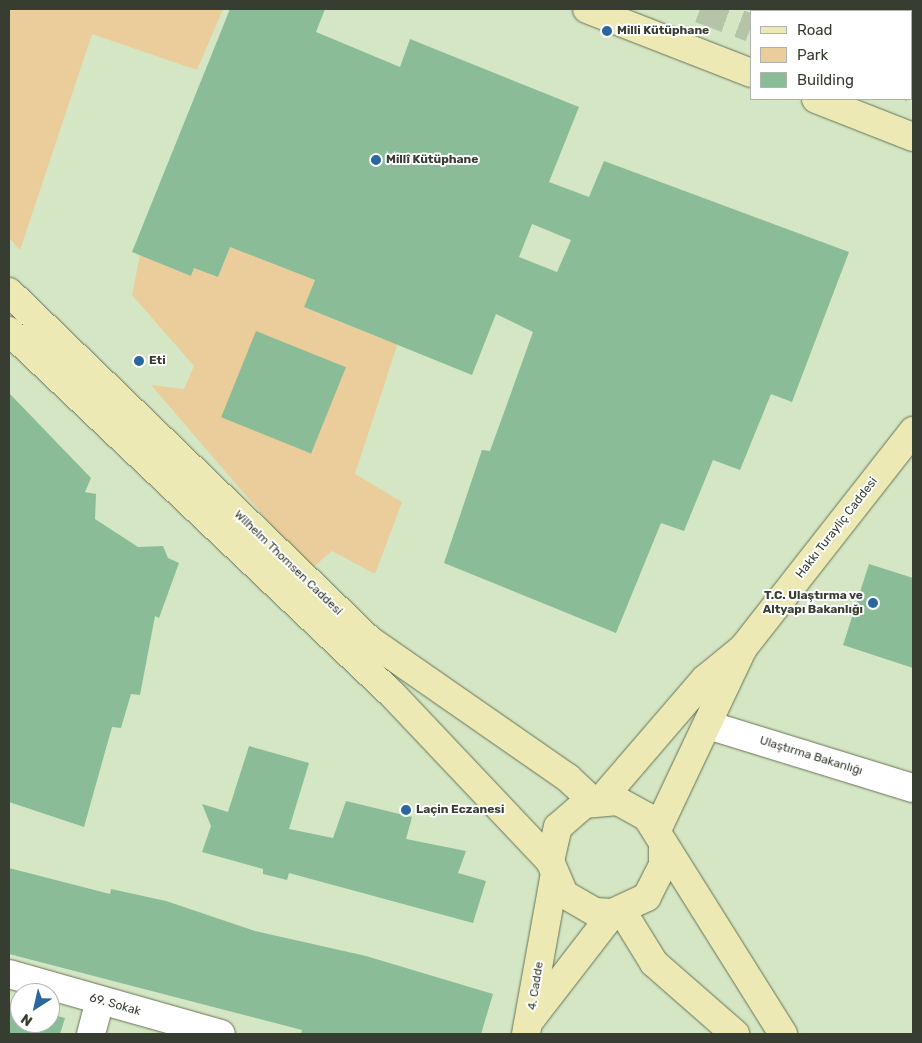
<!DOCTYPE html>
<html>
<head>
<meta charset="utf-8">
<style>
  body { margin:0 }
  #map { position:relative; width:922px; height:1043px; overflow:hidden; background:#d5e6c4; font-family:Rubik,sans-serif }
  div>[style] { position:absolute }
  .green>* { inset:0; background:#eacd9b }
  .building>* { inset:0; background:#89bc97; transform-origin:0 0 }
  .major-tunnel>* { height:28px; margin-top:-14px; transform-origin:0; background:repeating-linear-gradient(90deg,#b5c4a7 0 28px,transparent 0 42px) }
  .roads { filter:drop-shadow(0 0 1px #657356) drop-shadow(0 0 1px #657356) }
  .minor>* { height:28px; margin:-14px; padding:0 14px; transform-origin:14px; border-radius:14px; background:#fff }
  .major>* { height:28px; margin:-14px; padding:0 14px; transform-origin:14px; border-radius:14px; background:#ede9b4 }
  .dots>* { width:14px; height:14px; translate:-50% -50%; box-sizing:border-box; border:2px solid #fff; border-radius:50% }
  span { translate:-50% -50%; white-space:nowrap; text-align:center; line-height:1.15; -webkit-text-stroke:4px #fff; paint-order:stroke }
  .poi-label { font-size:12px; color:#373e31; font-weight:700 }
  .left { translate:0 -50%; text-align:left }
  .right { translate:-100% -50%; text-align:right }
  .street-label { font-size:12px; color:#373e31 }
  .frame { position:absolute; inset:0; border:10px solid #373e31; pointer-events:none }
  .legend { position:absolute; left:750px; top:10px; width:162px; height:90px; box-sizing:border-box; background:#fff; border:1px solid #afb2ad; margin:0; padding:6px 9px; list-style:none; font-size:15px; color:#373e31 }
  .legend li { display:flex; align-items:center; gap:10px; height:25px }
  .legend b { width:25px; border:1px solid #afb2ad }
  .north { position:absolute; left:10px; top:983px; width:50px; height:50px; box-sizing:border-box; background:#fff; border:1px solid #afb2ad; border-radius:50%; rotate:215deg; font-size:14px; font-weight:700; line-height:20px; text-align:center; color:#373e31 }
  .north::after { content:''; display:block; margin:auto; width:18px; height:22px; background:#2a679e; clip-path:polygon(50% 0,100% 100%,50% 72%,0 100%) }
</style>
</head>
<body>
<div id="map">
  <div class="green">
    <i style="clip-path:polygon(9px 9px,223px 9px,197px 70px,92px 34px,20px 250px,9px 238px)"></i>
    <i style="clip-path:polygon(236px 231px,255px 256px,287px 269px,325px 254px,304px 307px,382px 339px,406px 318px,355px 474px,402px 502px,375px 574px,332px 551px,310px 570px,151px 385px,184px 389px,194px 366px,132px 295px,140px 255px,191px 276px,194px 268px,218px 277px)"></i>
  </div>
  <div class="building">
    <i style="clip-path:polygon(evenodd,230px 9px,325px 9px,316px 32px,400px 67px,410px 39px,579px 107px,549px 182px,589px 197px,604px 161px,849px 252px,792px 402px,771px 394px,740px 470px,713px 460px,684px 531px,661px 523px,616px 633px,444px 563px,482px 450px,490px 451px,533px 332px,496px 314px,472px 375px,304px 307px,315px 280px,230px 247px,218px 277px,194px 268px,191px 276px,132px 252px,230px 9px,532px 224px,571px 240px,557px 272px,519px 257px,532px 224px)"></i>
    <i style="left:256px;top:331px;width:97px;height:93px;rotate:22deg"></i>
    <i style="clip-path:polygon(9px 393px,91px 478px,85px 492px,96px 494px,95px 519px,138px 547px,163px 546px,168px 558px,179px 563px,159px 618px,155px 616px,140px 695px,131px 694px,121px 728px,112px 727px,84px 827px,9px 802px)"></i>
    <i style="clip-path:polygon(869px 564px,913px 578px,913px 668px,843px 645px)"></i>
    <i style="clip-path:polygon(249px 746px,309px 763px,289px 829px,333px 838px,346px 801px,412px 817px,406px 839px,466px 851px,458px 873px,486px 881px,473px 923px,289px 873px,287px 880px,263px 874px,263px 869px,202px 852px,211px 826px,202px 804px,228px 812px)"></i>
    <i style="clip-path:polygon(9px 868px,110px 894px,111px 889px,166px 901px,255px 931px,366px 956px,493px 994px,481px 1034px,301px 1034px,302px 1030px,9px 954px)"></i>
    <i style="clip-path:polygon(9px 1003px,20px 1006px,20px 1023px,50px 1023px,50px 1014px,65px 1018px,60px 1034px,9px 1034px)"></i>
  </div>
  <div class="major-tunnel">
    <i style="left:700px;top:9px;width:54px;rotate:20.4deg"></i>
    <i style="left:784px;top:9px;width:7px;rotate:16deg"></i>
    <i style="left:911px;top:56px;width:2px;rotate:27deg"></i>
    <i style="left:911px;top:88px;width:2px;rotate:27deg"></i>
  </div>
  <div class="roads">
    <div class="minor">
      <i style="left:708px;top:725px;width:214px;rotate:17.1deg"></i>
      <i style="left:9px;top:974px;width:220px;rotate:15.8deg"></i>
      <i style="left:91px;top:1034px;width:34px;rotate:-75deg"></i>
    </div>
    <div class="major">
      <i style="left:587px;top:9px;width:176px;rotate:21.3deg"></i>
      <i style="left:876px;top:9px;width:7px;rotate:16deg"></i>
      <i style="left:911px;top:22px;width:2px;rotate:27deg"></i>
      <i style="left:816px;top:99px;width:104px;rotate:21.4deg"></i>
      <i style="left:9px;top:292px;width:499px;rotate:44deg"></i>
      <i style="left:368px;top:639px;width:244px;rotate:34.8deg"></i>
      <i style="left:568px;top:778px;width:35px;rotate:43deg"></i>
      <i style="left:9px;top:331px;width:529px;rotate:43.47deg"></i>
      <i style="left:393px;top:695px;width:228px;rotate:46.6deg"></i>
      <i style="left:601px;top:800px;width:160px;rotate:-49.3deg"></i>
      <i style="left:705px;top:679px;width:49px;rotate:-39.2deg"></i>
      <i style="left:743px;top:648px;width:276px;rotate:-51.9deg"></i>
      <i style="left:657px;top:830px;width:199px;rotate:-64.7deg"></i>
      <i style="left:663px;top:846px;width:19px;rotate:90deg"></i>
      <i style="left:663px;top:865px;width:36px;rotate:117deg"></i>
      <i style="left:647px;top:897px;width:38px;rotate:155deg"></i>
      <i style="left:613px;top:913px;width:18px;rotate:-177deg"></i>
      <i style="left:595px;top:912px;width:36px;rotate:-150deg"></i>
      <i style="left:564px;top:894px;width:36px;rotate:-113deg"></i>
      <i style="left:550px;top:861px;width:35px;rotate:-77deg"></i>
      <i style="left:558px;top:827px;width:35px;rotate:-41deg"></i>
      <i style="left:584px;top:804px;width:34px;rotate:-5deg"></i>
      <i style="left:618px;top:801px;width:33px;rotate:29deg"></i>
      <i style="left:647px;top:817px;width:256px;rotate:57.9deg"></i>
      <i style="left:622px;top:911px;width:61px;rotate:58.4deg"></i>
      <i style="left:654px;top:963px;width:108px;rotate:41.2deg"></i>
      <i style="left:531px;top:1019px;width:134px;rotate:-52.3deg"></i>
      <i style="left:526px;top:1034px;width:158px;rotate:-79.8deg"></i>
    </div>
  </div>
  <div class="dots">
    <i style="left:607px;top:31px;background:#2a679e"></i>
    <i style="left:376px;top:160px;background:#2a679e"></i>
    <i style="left:139px;top:361px;background:#2a679e"></i>
    <i style="left:873px;top:603px;background:#2a679e"></i>
    <i style="left:406px;top:810px;background:#2a679e"></i>
  </div>
  <div class="poi-label">
    <span class="left" style="left:617px;top:31px">Milli Kütüphane</span>
    <span class="left" style="left:386px;top:160px">Millî Kütüphane</span>
    <span class="left" style="left:149px;top:361px">Eti</span>
    <span class="right" style="left:863px;top:603px">T.C. Ulaştırma ve<br>Altyapı Bakanlığı</span>
    <span class="left" style="left:416px;top:810px">Laçin Eczanesi</span>
  </div>
  <div class="street-label">
    <span style="left:837px;top:528px;rotate:-52deg">Hakkı Turayliç Caddesi</span>
    <span style="left:288px;top:563px;rotate:44deg">Wilhelm Thomsen Caddesi</span>
    <span style="left:811px;top:756px;rotate:17deg">Ulaştırma Bakanlığı</span>
    <span style="left:536px;top:986px;rotate:-81deg">4. Cadde</span>
    <span style="left:115px;top:1005px;rotate:16deg">69. Sokak</span>
  </div>
  <div class="frame"></div>
  <ul class="legend">
  <li><b style="height:6px;background:#ede9b4"></b>Road</li>
  <li><b style="height:14px;background:#eacd9b"></b>Park</li>
  <li><b style="height:14px;background:#89bc97"></b>Building</li>
  </ul>
  <div class="north">N</div>
</div>
</body>
</html>
